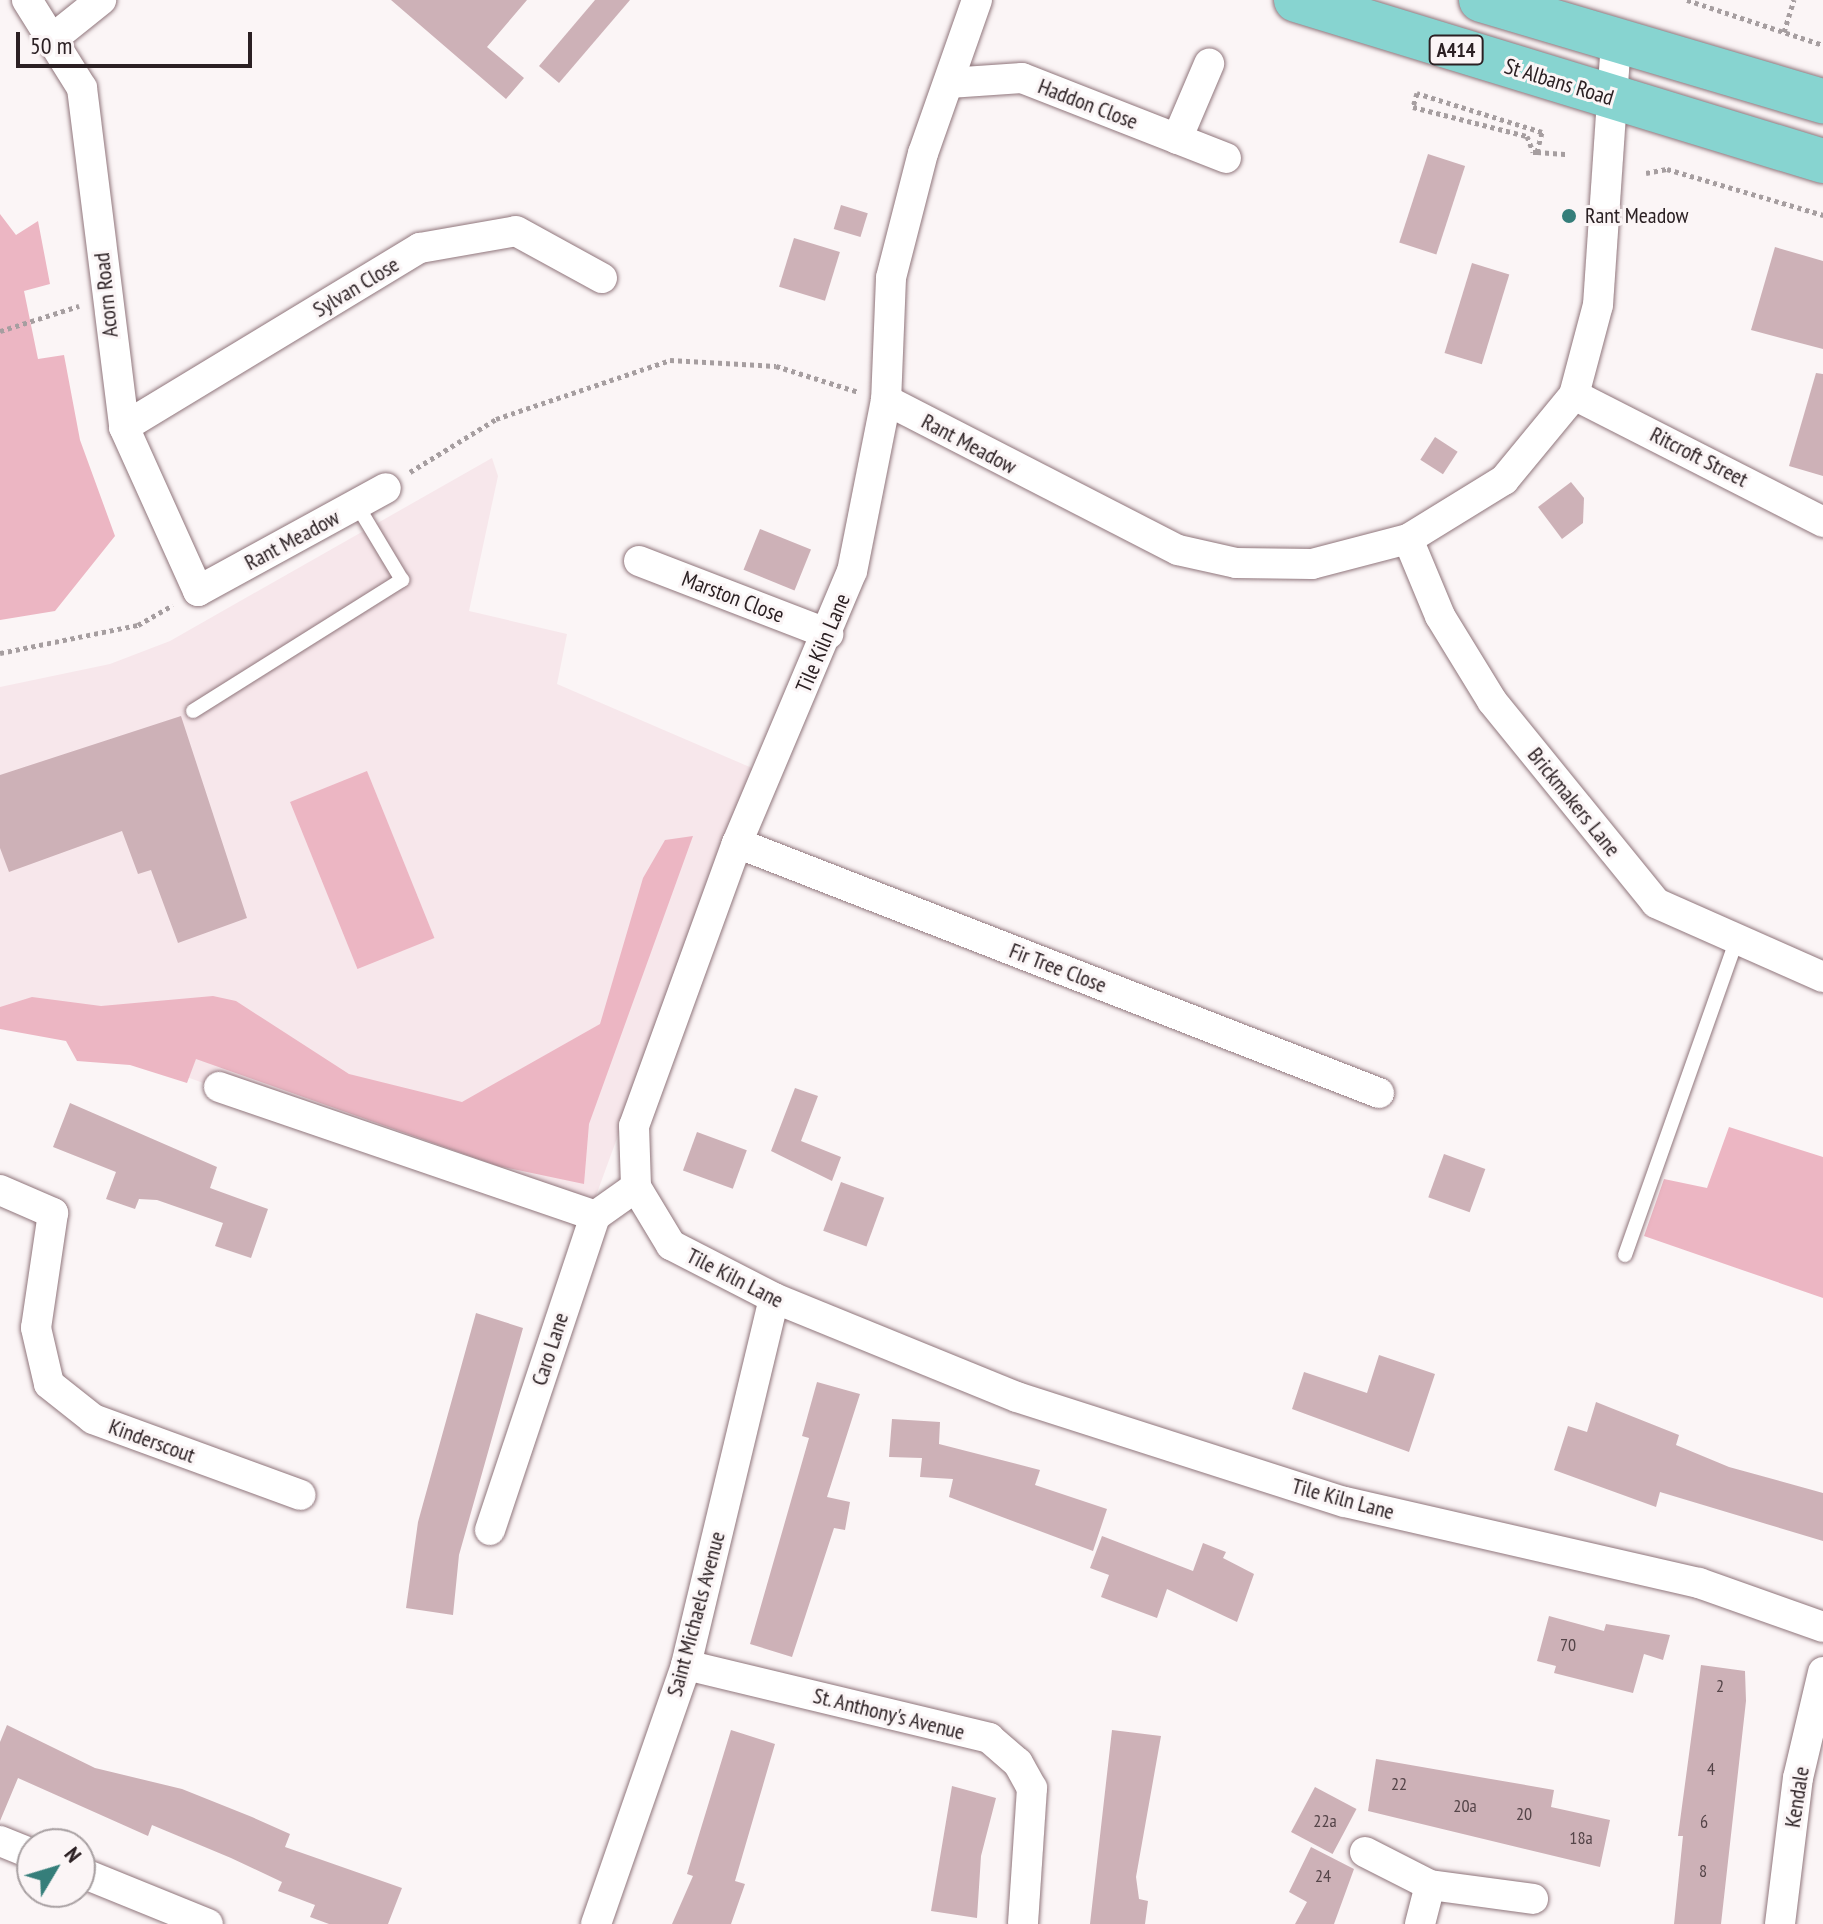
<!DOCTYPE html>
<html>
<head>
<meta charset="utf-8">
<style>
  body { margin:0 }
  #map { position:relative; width:1823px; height:1924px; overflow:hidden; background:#fbf5f6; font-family:"PT Sans Narrow",sans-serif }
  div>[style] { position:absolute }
  .built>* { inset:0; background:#f7e7eb }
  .green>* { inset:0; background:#ecb6c3; transform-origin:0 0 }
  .building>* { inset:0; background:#cdb1b7; transform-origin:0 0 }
  .path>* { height:5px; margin-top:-2.5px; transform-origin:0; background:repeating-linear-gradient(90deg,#a69ea0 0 4px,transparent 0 8px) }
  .roads { filter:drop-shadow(0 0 2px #90767c) drop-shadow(0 0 2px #90767c) }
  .lane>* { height:14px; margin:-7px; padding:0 7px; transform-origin:7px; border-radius:7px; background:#fff }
  .street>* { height:30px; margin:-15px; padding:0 15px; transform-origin:15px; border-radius:15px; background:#fff }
  .primary>* { height:44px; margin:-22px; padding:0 22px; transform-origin:22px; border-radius:22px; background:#87d4d0 }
  .dots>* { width:22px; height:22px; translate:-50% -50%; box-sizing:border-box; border:4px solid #fbf5f6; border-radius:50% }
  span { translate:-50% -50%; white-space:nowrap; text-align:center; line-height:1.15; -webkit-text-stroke:6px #fbf5f6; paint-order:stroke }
  .number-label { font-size:18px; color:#544448 }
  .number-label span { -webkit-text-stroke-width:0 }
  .shield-label span { padding:2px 6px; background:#fbf5f6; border:2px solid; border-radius:6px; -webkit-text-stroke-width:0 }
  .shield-label { font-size:20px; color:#2b2023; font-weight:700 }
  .street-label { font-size:22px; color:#2b2023 }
  .poi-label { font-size:22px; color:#2b2023 }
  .left { translate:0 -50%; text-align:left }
  .north { position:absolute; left:16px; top:1828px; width:80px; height:80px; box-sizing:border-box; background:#fbf5f6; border:2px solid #a8a0a2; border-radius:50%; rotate:52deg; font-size:22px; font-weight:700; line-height:32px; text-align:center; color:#2b2023 }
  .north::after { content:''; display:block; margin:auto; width:28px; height:36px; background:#357e7a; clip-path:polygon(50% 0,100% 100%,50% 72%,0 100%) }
  .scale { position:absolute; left:16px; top:32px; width:236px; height:36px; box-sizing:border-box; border:4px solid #2b2023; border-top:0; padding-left:10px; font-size:24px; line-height:28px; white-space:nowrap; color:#2b2023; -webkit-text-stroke:6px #fbf5f6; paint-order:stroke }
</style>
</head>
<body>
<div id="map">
  <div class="built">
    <i style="clip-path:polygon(492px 458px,498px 476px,469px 611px,567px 634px,557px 684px,752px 768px,593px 1204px,512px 1193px,80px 1039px,0 1020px,0 687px,110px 664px,170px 641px)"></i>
  </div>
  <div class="green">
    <i style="clip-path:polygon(0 214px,16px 235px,38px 221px,50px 284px,24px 291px,38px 359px,64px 355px,80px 440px,115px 536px,55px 611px,0 620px)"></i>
    <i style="left:367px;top:771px;width:180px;height:83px;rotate:68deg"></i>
    <i style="clip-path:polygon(693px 836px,589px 1124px,584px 1184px,498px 1166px,196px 1059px,187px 1083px,130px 1065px,77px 1061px,66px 1041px,0 1029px,0 1007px,32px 997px,101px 1006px,213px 996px,236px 1001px,349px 1074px,462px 1102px,600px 1024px,643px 878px,665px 840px)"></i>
    <i style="clip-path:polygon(1729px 1127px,1823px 1157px,1823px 1298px,1644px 1236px,1664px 1179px,1707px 1188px)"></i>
  </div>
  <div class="building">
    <i style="clip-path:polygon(391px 0,527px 0,487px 47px,524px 78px,506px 99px)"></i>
    <i style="clip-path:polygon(595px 0,630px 0,559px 83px,539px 66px)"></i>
    <i style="left:1428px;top:154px;width:39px;height:93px;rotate:18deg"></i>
    <i style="left:841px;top:205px;width:28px;height:25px;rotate:17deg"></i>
    <i style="left:794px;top:238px;width:48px;height:51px;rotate:17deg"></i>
    <i style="clip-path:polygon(1775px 247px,1823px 261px,1823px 349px,1751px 330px)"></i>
    <i style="left:1472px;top:263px;width:39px;height:94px;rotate:17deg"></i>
    <i style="clip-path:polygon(1816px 373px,1823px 374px,1823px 476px,1789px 466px)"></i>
    <i style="left:1435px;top:437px;width:27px;height:27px;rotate:33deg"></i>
    <i style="clip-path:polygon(1571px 482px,1584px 498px,1583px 523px,1562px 539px,1538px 507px)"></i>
    <i style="left:760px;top:529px;width:55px;height:44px;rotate:22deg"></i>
    <i style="clip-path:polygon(181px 716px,247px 918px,178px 943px,151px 870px,138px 874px,122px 831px,9px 872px,0 848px,0 775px)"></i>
    <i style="clip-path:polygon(795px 1088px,818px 1096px,801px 1141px,841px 1157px,832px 1181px,771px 1151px)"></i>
    <i style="clip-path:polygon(70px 1103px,217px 1167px,210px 1188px,268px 1209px,251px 1258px,215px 1246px,223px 1223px,157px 1200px,139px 1199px,135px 1209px,106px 1199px,116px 1172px,53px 1147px)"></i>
    <i style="left:697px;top:1132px;width:53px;height:41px;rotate:20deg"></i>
    <i style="left:1444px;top:1154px;width:44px;height:46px;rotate:20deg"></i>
    <i style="left:841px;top:1182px;width:46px;height:52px;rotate:20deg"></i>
    <i style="clip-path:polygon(476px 1313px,523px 1328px,459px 1555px,453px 1615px,406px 1608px,418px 1522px)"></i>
    <i style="clip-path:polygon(1379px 1355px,1435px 1374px,1409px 1452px,1292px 1409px,1304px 1372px,1367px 1393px)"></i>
    <i style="clip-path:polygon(817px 1382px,860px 1394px,827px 1497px,850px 1502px,845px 1530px,834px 1528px,792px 1657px,750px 1644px,809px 1438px,802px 1436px)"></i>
    <i style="clip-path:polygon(1596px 1402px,1679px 1435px,1676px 1445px,1729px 1467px,1823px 1493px,1823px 1541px,1660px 1492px,1656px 1507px,1554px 1470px,1568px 1426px,1587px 1432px)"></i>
    <i style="clip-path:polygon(892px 1419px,940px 1422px,939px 1444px,1040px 1470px,1035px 1485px,1107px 1509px,1093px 1551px,949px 1497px,953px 1479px,920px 1477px,922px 1458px,889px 1457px)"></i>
    <i style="clip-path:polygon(1102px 1536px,1193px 1571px,1203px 1543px,1226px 1552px,1223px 1558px,1254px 1574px,1237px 1622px,1167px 1589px,1157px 1618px,1101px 1597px,1109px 1575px,1090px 1568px)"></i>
    <i style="clip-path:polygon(1549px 1616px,1604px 1631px,1606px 1624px,1670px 1635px,1663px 1660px,1644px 1654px,1633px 1693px,1554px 1673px,1556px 1666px,1537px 1661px)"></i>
    <i style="clip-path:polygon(1701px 1665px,1745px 1671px,1746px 1701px,1721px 1924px,1674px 1924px,1683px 1836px,1678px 1836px)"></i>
    <i style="clip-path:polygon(7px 1725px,95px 1768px,182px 1789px,252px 1817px,290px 1834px,285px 1847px,402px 1888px,388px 1924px,329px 1924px,310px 1917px,315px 1905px,278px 1891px,282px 1882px,231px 1858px,152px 1825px,148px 1836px,18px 1778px,0 1821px,0 1742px)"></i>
    <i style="clip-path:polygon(731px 1730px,775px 1744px,735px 1881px,745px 1884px,731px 1924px,672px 1924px,693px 1876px,687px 1874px)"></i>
    <i style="clip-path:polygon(1112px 1730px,1161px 1736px,1136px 1877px,1139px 1899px,1148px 1901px,1145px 1924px,1090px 1924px)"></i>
    <i style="clip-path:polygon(1376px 1759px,1554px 1790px,1551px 1807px,1610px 1820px,1600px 1867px,1368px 1811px)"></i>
    <i style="clip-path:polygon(952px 1786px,996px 1798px,981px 1856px,977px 1918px,931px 1911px)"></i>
    <i style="left:1315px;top:1787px;width:47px;height:51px;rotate:28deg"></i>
    <i style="clip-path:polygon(1311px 1847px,1354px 1869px,1334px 1924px,1295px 1924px,1307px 1902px,1289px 1892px)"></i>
  </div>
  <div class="path">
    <i style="left:1687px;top:0;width:143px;rotate:18.3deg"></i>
    <i style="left:1784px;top:32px;width:34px;rotate:-73deg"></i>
    <i style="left:1537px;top:152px;width:21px;rotate:-76deg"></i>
    <i style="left:1542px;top:132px;width:131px;rotate:-162.7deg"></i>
    <i style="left:1417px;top:93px;width:15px;rotate:106deg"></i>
    <i style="left:1413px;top:107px;width:118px;rotate:14.3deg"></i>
    <i style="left:1527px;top:136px;width:17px;rotate:69deg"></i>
    <i style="left:1533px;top:152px;width:4px"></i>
    <i style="left:1537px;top:152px;width:31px;rotate:4deg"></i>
    <i style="left:1646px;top:173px;width:21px;rotate:-11deg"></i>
    <i style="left:1667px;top:169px;width:163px;rotate:16.4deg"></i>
    <i style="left:0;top:331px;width:83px;rotate:-17.6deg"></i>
    <i style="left:410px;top:472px;width:101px;rotate:-31.6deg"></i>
    <i style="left:496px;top:419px;width:184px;rotate:-18.7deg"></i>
    <i style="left:670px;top:360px;width:106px;rotate:3.2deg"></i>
    <i style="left:776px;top:366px;width:87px;rotate:17.4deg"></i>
    <i style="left:0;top:653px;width:141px;rotate:-11.5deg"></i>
    <i style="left:138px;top:625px;width:40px;rotate:-29.7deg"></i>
  </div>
  <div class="roads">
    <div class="lane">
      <i style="left:193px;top:711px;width:247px;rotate:-32.1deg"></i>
      <i style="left:402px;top:580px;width:87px;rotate:-121deg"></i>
      <i style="left:1625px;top:1255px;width:335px;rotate:-70.5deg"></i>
    </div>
    <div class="street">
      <i style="left:27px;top:0;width:104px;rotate:58deg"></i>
      <i style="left:82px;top:88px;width:342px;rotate:82.9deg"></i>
      <i style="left:124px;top:427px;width:180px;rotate:65.7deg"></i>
      <i style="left:198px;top:591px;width:214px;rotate:-28.7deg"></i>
      <i style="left:977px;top:0;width:162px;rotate:109.4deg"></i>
      <i style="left:923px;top:153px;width:129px;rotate:104.4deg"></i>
      <i style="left:891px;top:278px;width:122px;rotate:92.3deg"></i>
      <i style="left:886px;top:400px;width:174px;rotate:101.2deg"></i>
      <i style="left:852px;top:571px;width:295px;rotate:112.9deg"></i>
      <i style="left:737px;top:843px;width:301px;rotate:110deg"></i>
      <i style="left:634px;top:1126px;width:61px;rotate:88.1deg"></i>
      <i style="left:636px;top:1187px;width:68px;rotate:58.9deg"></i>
      <i style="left:671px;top:1245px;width:116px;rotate:27.2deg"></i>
      <i style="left:774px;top:1298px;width:262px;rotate:22.2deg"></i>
      <i style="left:1017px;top:1397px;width:344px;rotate:17.8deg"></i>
      <i style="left:1345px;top:1502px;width:363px;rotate:12.9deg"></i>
      <i style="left:1699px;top:1583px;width:132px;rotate:19.5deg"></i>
      <i style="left:56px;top:36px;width:58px;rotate:-38.7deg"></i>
      <i style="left:949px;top:83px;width:73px;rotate:-3.9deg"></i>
      <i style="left:1022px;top:78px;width:219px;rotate:21.4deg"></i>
      <i style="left:1177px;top:139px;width:82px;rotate:-66.9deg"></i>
      <i style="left:1574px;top:395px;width:280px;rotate:27deg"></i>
      <i style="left:886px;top:400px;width:328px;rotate:27.2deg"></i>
      <i style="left:1178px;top:550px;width:59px;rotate:12.6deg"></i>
      <i style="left:1236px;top:563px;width:76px;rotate:0.8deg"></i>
      <i style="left:1312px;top:564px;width:99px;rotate:-14.6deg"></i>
      <i style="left:1408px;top:539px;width:113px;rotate:-31.6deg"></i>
      <i style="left:1504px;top:480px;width:110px;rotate:-50.5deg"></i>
      <i style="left:1574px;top:395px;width:93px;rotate:-75.1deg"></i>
      <i style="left:1598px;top:305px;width:266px;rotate:-86.1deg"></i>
      <i style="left:124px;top:427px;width:346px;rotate:-31.2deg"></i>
      <i style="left:420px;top:248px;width:97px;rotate:-10deg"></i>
      <i style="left:516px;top:231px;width:98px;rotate:28.7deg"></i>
      <i style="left:1408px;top:539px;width:83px;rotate:67.4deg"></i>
      <i style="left:1440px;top:616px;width:100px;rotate:58.5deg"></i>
      <i style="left:1492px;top:701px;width:260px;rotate:50.9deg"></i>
      <i style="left:1656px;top:903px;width:183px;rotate:23.9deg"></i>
      <i style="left:639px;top:561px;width:203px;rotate:21.1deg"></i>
      <i style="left:737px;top:843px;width:689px;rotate:21.28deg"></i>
      <i style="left:219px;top:1087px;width:398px;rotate:18.9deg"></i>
      <i style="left:0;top:1190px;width:58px;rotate:23.5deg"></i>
      <i style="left:53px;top:1213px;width:116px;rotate:98.4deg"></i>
      <i style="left:36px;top:1328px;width:57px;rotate:76.9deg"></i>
      <i style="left:49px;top:1384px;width:56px;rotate:38.5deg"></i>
      <i style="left:93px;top:1419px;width:221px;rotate:20.1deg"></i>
      <i style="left:490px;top:1530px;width:331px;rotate:-71.5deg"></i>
      <i style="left:595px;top:1216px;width:50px;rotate:-35.3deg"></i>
      <i style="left:686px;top:1665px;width:312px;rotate:13.5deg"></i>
      <i style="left:989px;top:1738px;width:38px;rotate:41deg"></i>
      <i style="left:1018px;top:1763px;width:29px;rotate:61deg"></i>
      <i style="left:1032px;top:1788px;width:136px;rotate:93.8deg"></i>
      <i style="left:0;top:1841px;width:35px;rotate:22deg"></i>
      <i style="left:1365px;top:1852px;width:73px;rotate:26.9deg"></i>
      <i style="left:80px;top:1872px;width:138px;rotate:22.1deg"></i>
      <i style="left:596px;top:1924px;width:274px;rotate:-70.8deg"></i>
      <i style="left:686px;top:1665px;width:377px;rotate:-76.5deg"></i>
      <i style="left:1420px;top:1924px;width:40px;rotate:-75.6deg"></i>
      <i style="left:1430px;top:1885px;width:104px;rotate:7.7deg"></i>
      <i style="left:1780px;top:1924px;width:147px;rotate:-83deg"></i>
      <i style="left:1798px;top:1778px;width:109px;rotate:-76.7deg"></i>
    </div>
    <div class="primary">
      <i style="left:1296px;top:0;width:551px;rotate:16.99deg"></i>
      <i style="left:1481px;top:0;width:357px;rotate:16.5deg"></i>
    </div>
  </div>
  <div class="dots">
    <i style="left:1569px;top:216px;background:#357e7a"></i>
  </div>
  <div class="number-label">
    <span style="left:1568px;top:1645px">70</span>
    <span style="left:1720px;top:1686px">2</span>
    <span style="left:1711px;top:1769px">4</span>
    <span style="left:1399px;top:1784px">22</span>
    <span style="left:1465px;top:1806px">20a</span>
    <span style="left:1524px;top:1814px">20</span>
    <span style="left:1325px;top:1821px">22a</span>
    <span style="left:1704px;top:1822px">6</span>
    <span style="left:1581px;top:1838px">18a</span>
    <span style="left:1703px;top:1871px">8</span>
    <span style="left:1323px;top:1876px">24</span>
  </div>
  <div class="shield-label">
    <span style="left:1456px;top:50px">A414</span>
  </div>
  <div class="street-label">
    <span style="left:1559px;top:82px;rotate:17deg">St Albans Road</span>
    <span style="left:1088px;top:104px;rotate:21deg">Haddon Close</span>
    <span style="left:356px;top:287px;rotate:-31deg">Sylvan Close</span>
    <span style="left:106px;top:295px;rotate:-96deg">Acorn Road</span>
    <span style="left:969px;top:444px;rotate:28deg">Rant Meadow</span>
    <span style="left:1699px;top:457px;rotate:27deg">Ritcroft Street</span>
    <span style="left:292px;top:540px;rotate:-28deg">Rant Meadow</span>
    <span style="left:733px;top:597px;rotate:21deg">Marston Close</span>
    <span style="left:823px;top:643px;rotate:-67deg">Tile Kiln Lane</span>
    <span style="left:1574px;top:802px;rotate:51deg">Brickmakers Lane</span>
    <span style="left:1058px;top:968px;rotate:21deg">Fir Tree Close</span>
    <span style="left:735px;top:1278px;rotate:27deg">Tile Kiln Lane</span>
    <span style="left:550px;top:1349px;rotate:-72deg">Caro Lane</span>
    <span style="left:152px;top:1441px;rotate:20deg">Kinderscout</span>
    <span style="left:1343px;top:1499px;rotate:15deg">Tile Kiln Lane</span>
    <span style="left:696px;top:1614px;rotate:-75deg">Saint Michaels Avenue</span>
    <span style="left:889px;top:1714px;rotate:14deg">St. Anthony's Avenue</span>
    <span style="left:1797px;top:1797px;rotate:-81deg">Kendale</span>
  </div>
  <div class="poi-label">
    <span class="left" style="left:1585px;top:216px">Rant Meadow</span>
  </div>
  <div class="north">N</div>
  <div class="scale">50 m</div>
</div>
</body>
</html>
